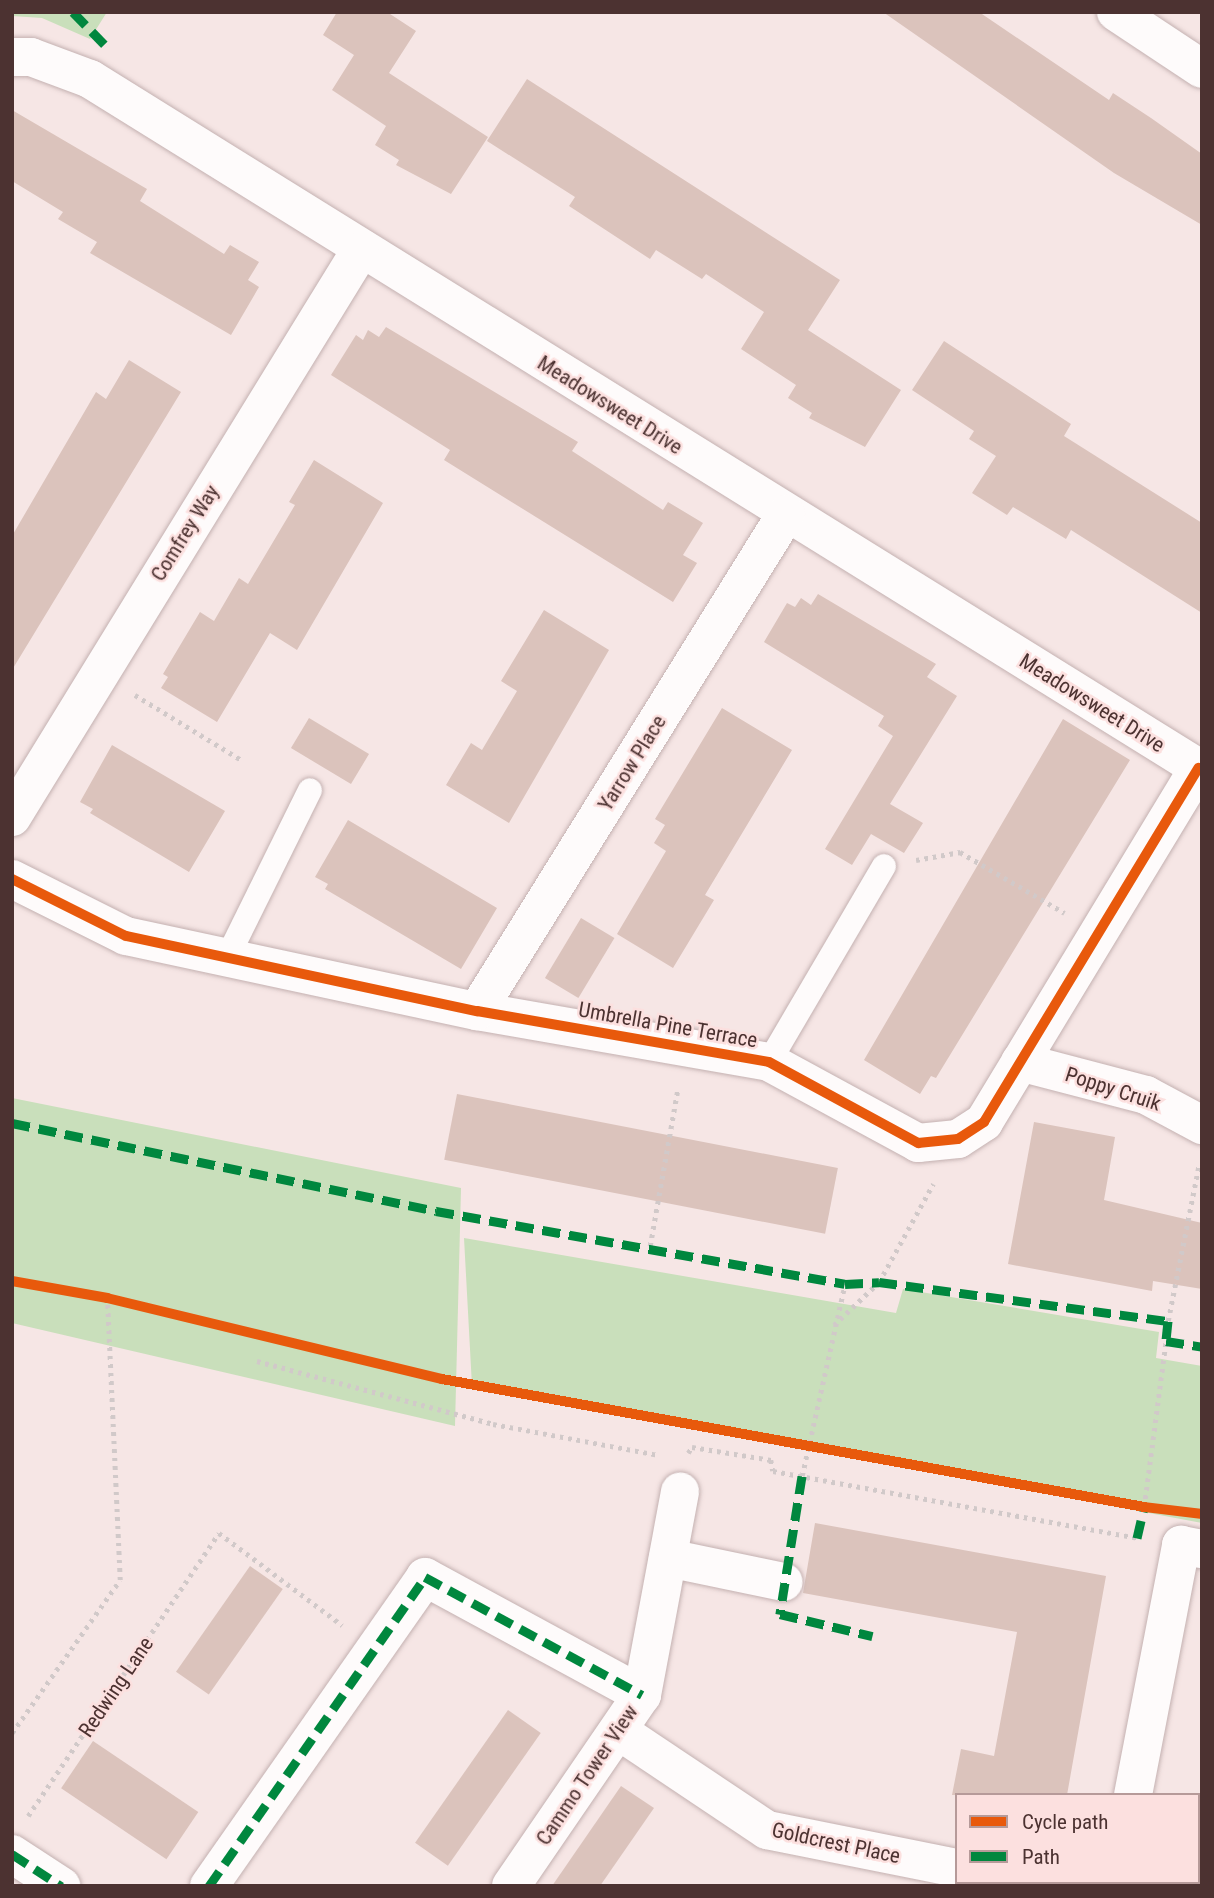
<!DOCTYPE html>
<html>
<head>
<meta charset="utf-8">
<style>
  body { margin:0 }
  #map { position:relative; width:1214px; height:1898px; overflow:hidden; background:#f6e6e5; font-family:"Roboto Condensed",sans-serif }
  div>[style] { position:absolute }
  .green>* { inset:0; background:#c9dfbb }
  .building>* { inset:0; background:#dbc3bc; transform-origin:0 0 }
  .path>* { height:4.5px; margin-top:-2.25px; transform-origin:0; background:repeating-linear-gradient(90deg,#d1c9c9 0 3.5px,transparent 0 8.5px) }
  .roads { filter:drop-shadow(0 0 2px #c4b1b1) drop-shadow(0 0 2px #c4b1b1) }
  .lane>* { height:24px; margin:-12px; padding:0 12px; transform-origin:12px; border-radius:12px; background:#fefbfb }
  .street>* { height:38px; margin:-19px; padding:0 19px; transform-origin:19px; border-radius:19px; background:#fefbfb }
  .quiet>* { height:9px; margin-top:-4.5px; transform-origin:0; background:repeating-linear-gradient(90deg,#00873e 0 18px,transparent 0 27px) }
  .cycleway>* { height:10px; margin:-5px; padding:0 5px; transform-origin:5px; border-radius:5px; background:#e8590c }
  span { translate:-50% -50%; white-space:nowrap; text-align:center; line-height:1.15; -webkit-text-stroke:5px #fce0df; paint-order:stroke }
  .street-label { font-size:21px; color:#4c3231 }
  .frame { position:absolute; inset:0; border:14px solid #4c3231; pointer-events:none }
  .legend { position:absolute; left:955px; top:1793px; width:245px; height:91px; box-sizing:border-box; background:#fce0df; border:2px solid #b69a99; margin:0; padding:9px 12px; list-style:none; font-size:21px; color:#4c3231 }
  .legend li { display:flex; align-items:center; gap:14px; height:35px }
  .legend b { width:35px; border:2px solid #b69a99 }
</style>
</head>
<body>
<div id="map">
  <div class="green">
    <i style="clip-path:polygon(12px 12px,107px 12px,90px 39px,42px 18px,12px 16px)"></i>
    <i style="clip-path:polygon(12px 1098px,461px 1188px,455px 1426px,12px 1323px)"></i>
    <i style="clip-path:polygon(464px 1238px,896px 1313px,903px 1289px,1159px 1332px,1156px 1358px,1202px 1366px,1202px 1523px,472px 1386px)"></i>
  </div>
  <div class="building">
    <i style="clip-path:polygon(337px 12px,387px 12px,416px 31px,389px 73px,488px 137px,451px 194px,396px 165px,399px 160px,375px 145px,386px 126px,332px 90px,354px 55px,323px 35px)"></i>
    <i style="clip-path:polygon(883px 12px,979px 12px,1109px 100px,1113px 93px,1151px 118px,1202px 154px,1202px 225px,1114px 173px)"></i>
    <i style="clip-path:polygon(527px 79px,840px 280px,808px 330px,901px 390px,865px 447px,809px 418px,812px 413px,788px 398px,796px 385px,741px 349px,764px 312px,706px 274px,702px 279px,656px 250px,650px 259px,569px 206px,575px 197px,487px 141px)"></i>
    <i style="clip-path:polygon(12px 110px,147px 189px,140px 201px,224px 254px,230px 245px,259px 262px,248px 280px,259px 287px,231px 335px,90px 253px,97px 242px,58px 219px,63px 212px,12px 181px)"></i>
    <i style="clip-path:polygon(386px 327px,578px 442px,572px 451px,663px 510px,668px 502px,703px 523px,683px 555px,697px 563px,673px 602px,444px 460px,450px 450px,331px 375px,356px 335px,363px 340px,368px 330px,379px 337px)"></i>
    <i style="clip-path:polygon(944px 341px,1071px 424px,1064px 436px,1202px 523px,1202px 613px,1071px 530px,1066px 539px,1013px 507px,1007px 515px,972px 493px,996px 456px,969px 439px,974px 431px,912px 390px)"></i>
    <i style="clip-path:polygon(129px 360px,181px 392px,12px 670px,12px 536px,96px 392px,106px 399px)"></i>
    <i style="clip-path:polygon(314px 460px,383px 503px,297px 650px,270px 633px,217px 722px,161px 688px,168px 677px,163px 674px,200px 612px,214px 621px,239px 578px,248px 584px,295px 505px,289px 502px)"></i>
    <i style="clip-path:polygon(818px 594px,936px 664px,927px 677px,957px 696px,890px 804px,923px 823px,904px 853px,871px 834px,852px 865px,825px 849px,893px 736px,878px 726px,884px 716px,764px 642px,787px 603px,795px 607px,801px 598px,811px 605px)"></i>
    <i style="clip-path:polygon(544px 610px,609px 650px,509px 823px,446px 785px,471px 743px,482px 750px,517px 691px,501px 681px)"></i>
    <i style="clip-path:polygon(722px 708px,792px 750px,705px 895px,714px 900px,673px 968px,617px 934px,666px 851px,654px 843px,665px 825px,655px 819px)"></i>
    <i style="left:309px;top:718px;width:70px;height:35px;rotate:31deg"></i>
    <i style="clip-path:polygon(1063px 719px,1130px 760px,936px 1078px,931px 1076px,920px 1094px,864px 1060px)"></i>
    <i style="clip-path:polygon(112px 745px,225px 811px,189px 872px,90px 813px,93px 809px,80px 802px)"></i>
    <i style="clip-path:polygon(348px 820px,497px 908px,461px 969px,325px 889px,328px 884px,315px 877px)"></i>
    <i style="left:581px;top:918px;width:39px;height:70px;rotate:31deg"></i>
    <i style="left:457px;top:1094px;width:388px;height:67px;rotate:11deg"></i>
    <i style="clip-path:polygon(1034px 1122px,1115px 1137px,1104px 1200px,1202px 1223px,1202px 1289px,1153px 1281px,1152px 1291px,1008px 1264px)"></i>
    <i style="clip-path:polygon(815px 1523px,1106px 1576px,1067px 1795px,952px 1795px,961px 1749px,994px 1756px,1017px 1632px,803px 1593px)"></i>
    <i style="left:250px;top:1566px;width:40px;height:129px;rotate:35deg"></i>
    <i style="left:508px;top:1710px;width:40px;height:162px;rotate:35deg"></i>
    <i style="left:93px;top:1741px;width:127px;height:57px;rotate:34deg"></i>
    <i style="clip-path:polygon(621px 1786px,654px 1808px,600px 1886px,552px 1886px)"></i>
  </div>
  <div class="path">
    <i style="left:135px;top:695px;width:127px;rotate:31.4deg"></i>
    <i style="left:916px;top:860px;width:45px;rotate:-10.3deg"></i>
    <i style="left:960px;top:852px;width:121px;rotate:30.2deg"></i>
    <i style="left:650px;top:1246px;width:160px;rotate:-80deg"></i>
    <i style="left:1168px;top:1321px;width:160px;rotate:-78.8deg"></i>
    <i style="left:834px;top:1325px;width:62px;rotate:-43.7deg"></i>
    <i style="left:879px;top:1282px;width:112px;rotate:-61.1deg"></i>
    <i style="left:257px;top:1361px;width:244px;rotate:14.9deg"></i>
    <i style="left:493px;top:1424px;width:169px;rotate:10.6deg"></i>
    <i style="left:688px;top:1453px;width:7px;rotate:-56deg"></i>
    <i style="left:692px;top:1447px;width:80px;rotate:9.3deg"></i>
    <i style="left:771px;top:1460px;width:11px;rotate:80deg"></i>
    <i style="left:773px;top:1471px;width:372px;rotate:10.4deg"></i>
    <i style="left:802px;top:1476px;width:197px;rotate:-77.4deg"></i>
    <i style="left:1144px;top:1507px;width:167px;rotate:-82.5deg"></i>
    <i style="left:12px;top:1733px;width:187px;rotate:-54.8deg"></i>
    <i style="left:120px;top:1580px;width:282px;rotate:-92.6deg"></i>
    <i style="left:28px;top:1816px;width:341px;rotate:-56deg"></i>
    <i style="left:219px;top:1533px;width:154px;rotate:36.8deg"></i>
  </div>
  <div class="roads">
    <div class="lane">
      <i style="left:227px;top:958px;width:187px;rotate:-63.7deg"></i>
      <i style="left:769px;top:1062px;width:227px;rotate:-59.6deg"></i>
    </div>
    <div class="street">
      <i style="left:1116px;top:12px;width:103px;rotate:33.5deg"></i>
      <i style="left:12px;top:57px;width:19px"></i>
      <i style="left:31px;top:57px;width:63px;rotate:20.4deg"></i>
      <i style="left:90px;top:79px;width:1309px;rotate:31.86deg"></i>
      <i style="left:12px;top:817px;width:664px;rotate:-58.42deg"></i>
      <i style="left:12px;top:879px;width:127px;rotate:26.6deg"></i>
      <i style="left:126px;top:936px;width:359px;rotate:12.1deg"></i>
      <i style="left:477px;top:1011px;width:296px;rotate:9.9deg"></i>
      <i style="left:769px;top:1062px;width:170px;rotate:28.5deg"></i>
      <i style="left:918px;top:1143px;width:40px;rotate:-5.7deg"></i>
      <i style="left:958px;top:1139px;width:31px;rotate:-33deg"></i>
      <i style="left:984px;top:1122px;width:414px;rotate:-58.8deg"></i>
      <i style="left:477px;top:1011px;width:585px;rotate:-58.13deg"></i>
      <i style="left:1020px;top:1062px;width:130px;rotate:14.7deg"></i>
      <i style="left:1146px;top:1095px;width:64px;rotate:28.2deg"></i>
      <i style="left:668px;top:1558px;width:118px;rotate:11.7deg"></i>
      <i style="left:619px;top:1731px;width:178px;rotate:33.8deg"></i>
      <i style="left:767px;top:1830px;width:194px;rotate:11.3deg"></i>
      <i style="left:1133px;top:1795px;width:255px;rotate:-79.1deg"></i>
      <i style="left:1181px;top:1545px;width:21px;rotate:11deg"></i>
      <i style="left:12px;top:1854px;width:59px;rotate:33.1deg"></i>
      <i style="left:1027px;top:1882px;width:17px;rotate:13deg"></i>
      <i style="left:209px;top:1886px;width:377px;rotate:-55deg"></i>
      <i style="left:425px;top:1577px;width:247px;rotate:28.5deg"></i>
      <i style="left:511px;top:1886px;width:232px;rotate:-55.6deg"></i>
      <i style="left:642px;top:1695px;width:207px;rotate:-79.4deg"></i>
      <i style="left:1113px;top:1886px;width:4px;rotate:-76deg"></i>
    </div>
  </div>
  <div class="quiet">
    <i style="left:73px;top:12px;width:50px;rotate:45.8deg"></i>
    <i style="left:12px;top:1123px;width:433px;rotate:11.7deg"></i>
    <i style="left:436px;top:1211px;width:415px;rotate:10.1deg"></i>
    <i style="left:845px;top:1284px;width:34px;rotate:-3deg"></i>
    <i style="left:879px;top:1282px;width:292px;rotate:7.7deg"></i>
    <i style="left:1168px;top:1321px;width:20px;rotate:96deg"></i>
    <i style="left:1166px;top:1341px;width:36px;rotate:9deg"></i>
    <i style="left:802px;top:1476px;width:140px;rotate:99.1deg"></i>
    <i style="left:780px;top:1614px;width:95px;rotate:13.4deg"></i>
    <i style="left:1137px;top:1538px;width:32px;rotate:-77deg"></i>
    <i style="left:12px;top:1854px;width:59px;rotate:33.1deg"></i>
    <i style="left:209px;top:1886px;width:377px;rotate:-55deg"></i>
    <i style="left:425px;top:1577px;width:247px;rotate:28.5deg"></i>
  </div>
  <div class="cycleway">
    <i style="left:12px;top:879px;width:127px;rotate:26.6deg"></i>
    <i style="left:126px;top:936px;width:359px;rotate:12.1deg"></i>
    <i style="left:477px;top:1011px;width:296px;rotate:9.9deg"></i>
    <i style="left:769px;top:1062px;width:170px;rotate:28.5deg"></i>
    <i style="left:918px;top:1143px;width:40px;rotate:-5.7deg"></i>
    <i style="left:958px;top:1139px;width:31px;rotate:-33deg"></i>
    <i style="left:984px;top:1122px;width:414px;rotate:-58.8deg"></i>
    <i style="left:12px;top:1281px;width:97px;rotate:10.1deg"></i>
    <i style="left:107px;top:1298px;width:345px;rotate:13.6deg"></i>
    <i style="left:442px;top:1379px;width:714px;rotate:10.33deg"></i>
    <i style="left:1144px;top:1507px;width:58px;rotate:6.9deg"></i>
  </div>
  <div class="street-label">
    <span style="left:610px;top:405px;rotate:32deg">Meadowsweet Drive</span>
    <span style="left:185px;top:533px;rotate:-58deg">Comfrey Way</span>
    <span style="left:1092px;top:703px;rotate:32deg">Meadowsweet Drive</span>
    <span style="left:632px;top:763px;rotate:-58deg">Yarrow Place</span>
    <span style="left:668px;top:1025px;rotate:10deg">Umbrella Pine Terrace</span>
    <span style="left:1113px;top:1089px;rotate:18deg">Poppy Cruik</span>
    <span style="left:116px;top:1687px;rotate:-56deg">Redwing Lane</span>
    <span style="left:587px;top:1775px;rotate:-56deg">Cammo Tower View</span>
    <span style="left:836px;top:1843px;rotate:12deg">Goldcrest Place</span>
  </div>
  <div class="frame"></div>
  <ul class="legend">
  <li><b style="height:9px;background:#e8590c"></b>Cycle path</li>
  <li><b style="height:9px;background:#00873e"></b>Path</li>
  </ul>
</div>
</body>
</html>
